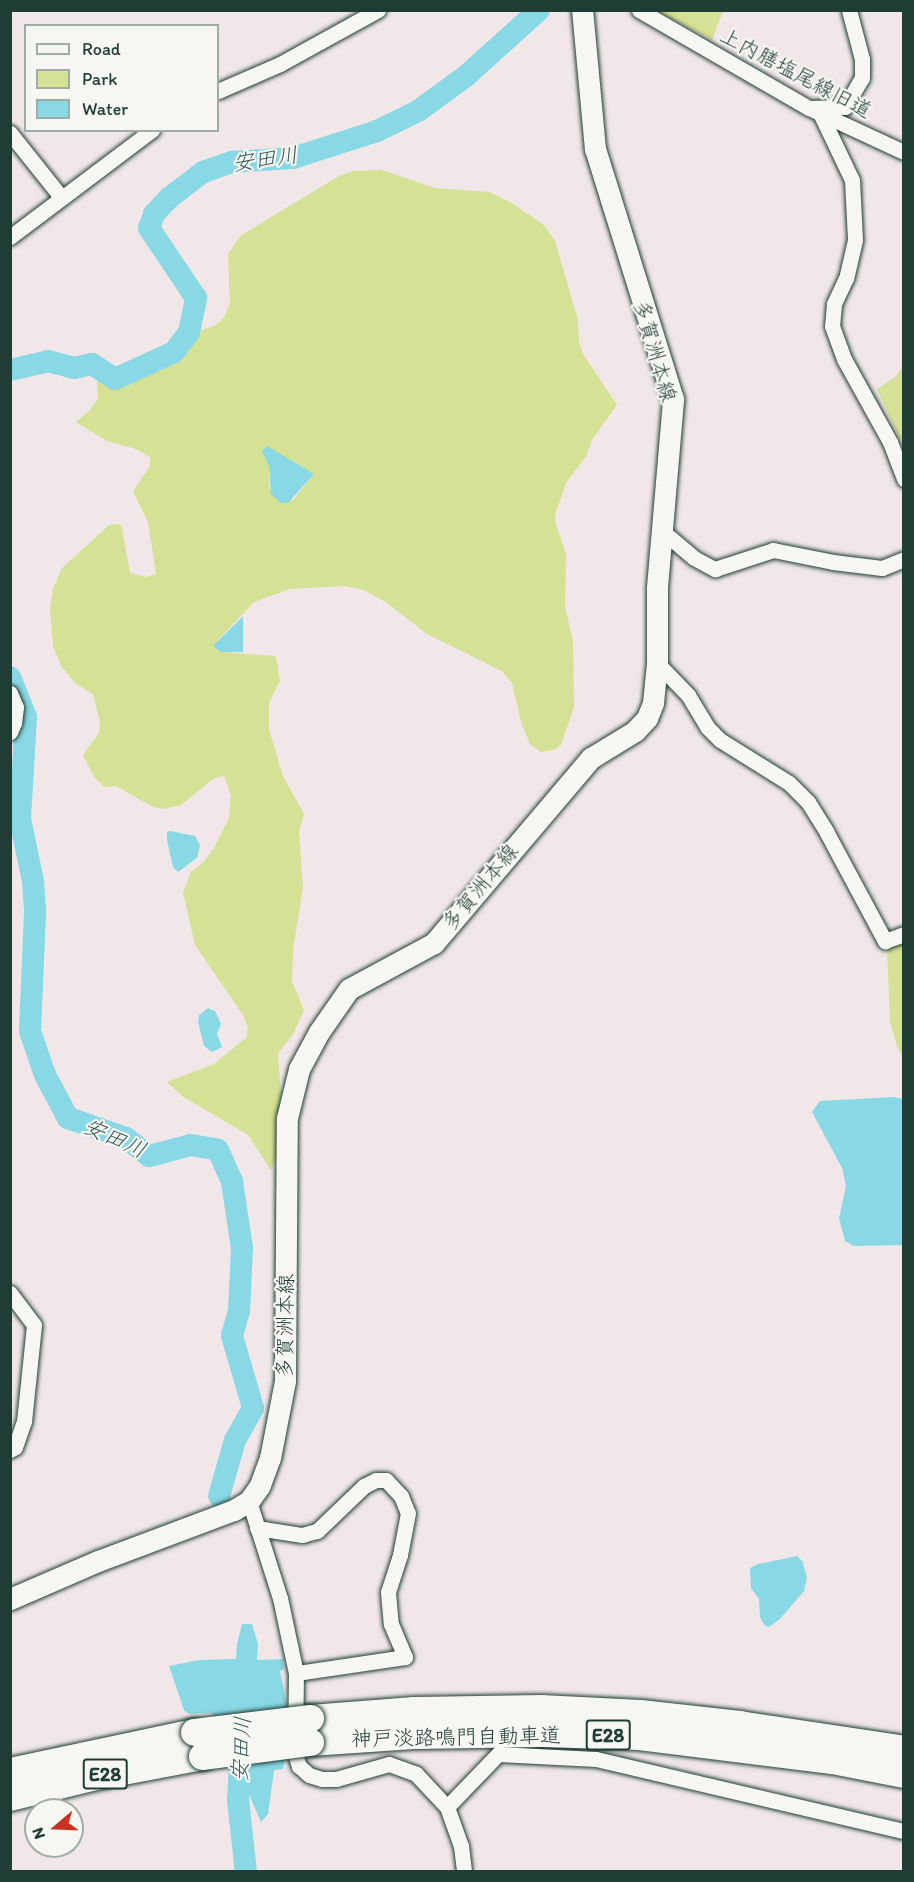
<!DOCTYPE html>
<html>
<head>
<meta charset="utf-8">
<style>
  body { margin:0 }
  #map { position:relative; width:914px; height:1882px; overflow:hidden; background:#f1e7e8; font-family:Itim,"Klee One",sans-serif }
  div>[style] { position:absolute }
  .green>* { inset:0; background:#d5e194 }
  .water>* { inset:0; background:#88d8e5 }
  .river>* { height:22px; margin:-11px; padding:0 11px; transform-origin:11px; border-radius:11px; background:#88d8e5 }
  .roads { filter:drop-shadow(0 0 2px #1f3d34) drop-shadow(0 0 2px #1f3d34) }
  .minor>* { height:15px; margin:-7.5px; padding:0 7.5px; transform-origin:7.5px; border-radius:7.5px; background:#f6f6f2 }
  .secondary>* { height:21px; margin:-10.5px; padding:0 10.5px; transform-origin:10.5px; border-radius:10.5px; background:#f6f6f2 }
  .motorway>* { height:27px; margin:-13.5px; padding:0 13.5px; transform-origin:13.5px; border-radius:13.5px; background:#f6f6f2 }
  .bridges { filter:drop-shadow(0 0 2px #1f3d34) drop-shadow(0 0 2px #1f3d34) }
  .motorway-bridge>* { height:27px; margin:-13.5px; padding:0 13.5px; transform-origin:13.5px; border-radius:13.5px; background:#f6f6f2 }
  span { translate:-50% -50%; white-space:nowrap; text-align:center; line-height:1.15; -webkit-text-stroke:4.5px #f6f6f2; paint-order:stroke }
  .shield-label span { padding:2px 4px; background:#f6f6f2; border:2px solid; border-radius:4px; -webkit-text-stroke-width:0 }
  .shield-label { font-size:20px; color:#1f3d34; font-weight:700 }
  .street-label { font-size:21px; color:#1f3d34 }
  .water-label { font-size:22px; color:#345c57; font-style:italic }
  .frame { position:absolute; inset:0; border:12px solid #1f3d34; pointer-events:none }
  .legend { position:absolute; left:24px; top:24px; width:195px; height:108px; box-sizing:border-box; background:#f6f6f2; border:2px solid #a0aca6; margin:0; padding:8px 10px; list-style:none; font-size:18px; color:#1f3d34 }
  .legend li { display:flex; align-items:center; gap:12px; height:30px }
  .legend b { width:30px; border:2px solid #a0aca6 }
  .north { position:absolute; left:24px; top:1798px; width:60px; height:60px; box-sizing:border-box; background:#f6f6f2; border:2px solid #a0aca6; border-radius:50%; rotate:251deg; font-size:16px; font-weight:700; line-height:24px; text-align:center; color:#1f3d34 }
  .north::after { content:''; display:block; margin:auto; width:21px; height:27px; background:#c8321e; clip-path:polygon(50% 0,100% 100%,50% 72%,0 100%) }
</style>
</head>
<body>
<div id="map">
  <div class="green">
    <i style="clip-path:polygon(657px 11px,723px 10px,723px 11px,712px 40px)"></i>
    <i style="clip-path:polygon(evenodd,382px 170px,435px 188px,489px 192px,510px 202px,544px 225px,555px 241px,578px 320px,579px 343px,583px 354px,617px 405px,593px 438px,586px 456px,566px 483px,555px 515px,556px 525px,566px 553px,565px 607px,573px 641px,574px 707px,561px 745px,556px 749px,541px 752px,530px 744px,521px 722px,512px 683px,502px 671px,427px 634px,387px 603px,364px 590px,344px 586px,290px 589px,254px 602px,218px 640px,216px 649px,221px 652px,276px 656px,280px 681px,269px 702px,269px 730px,283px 776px,304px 814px,299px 832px,303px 887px,293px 950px,292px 982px,304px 1010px,293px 1034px,278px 1054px,281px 1094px,278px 1157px,271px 1170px,248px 1135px,182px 1096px,167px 1082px,214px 1064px,247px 1037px,248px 1027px,243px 1015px,195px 945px,183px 893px,191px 872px,203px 863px,214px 848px,229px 818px,231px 795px,224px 776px,213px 779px,181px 805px,164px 809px,153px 807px,116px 786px,104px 787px,94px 777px,83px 755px,99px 733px,100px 723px,95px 701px,93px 694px,75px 683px,61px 666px,53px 646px,50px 608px,53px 589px,62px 568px,109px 525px,120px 524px,122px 528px,130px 573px,146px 577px,156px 574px,148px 522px,133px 491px,150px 466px,150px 457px,136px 449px,107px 441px,76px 422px,90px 410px,98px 398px,97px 379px,115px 384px,163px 363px,186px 347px,193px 333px,214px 326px,223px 319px,230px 304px,228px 254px,240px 236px,339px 176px,353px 171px,382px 170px,269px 466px,314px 474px,293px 500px,269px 488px,269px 466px)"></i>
    <i style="clip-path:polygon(903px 366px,903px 446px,877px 389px,896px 376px)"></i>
    <i style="clip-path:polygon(903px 941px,903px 1058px,897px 1046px,890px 1022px,887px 947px)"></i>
  </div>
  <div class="water">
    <i style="clip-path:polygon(267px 446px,314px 474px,288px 503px,281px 503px,271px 494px,269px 466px,262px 451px)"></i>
    <i style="clip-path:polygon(243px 616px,243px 652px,221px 652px,216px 649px,214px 645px)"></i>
    <i style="clip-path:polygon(170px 831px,195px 836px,200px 845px,197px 858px,178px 872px,173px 867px,167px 840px,167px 832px)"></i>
    <i style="clip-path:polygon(208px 1008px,215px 1011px,221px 1024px,217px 1034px,222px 1047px,212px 1052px,204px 1046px,198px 1022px,199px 1015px)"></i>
    <i style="clip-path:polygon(894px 1097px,903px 1099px,903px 1245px,854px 1246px,845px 1241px,839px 1218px,846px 1186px,842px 1168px,812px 1112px,820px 1101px)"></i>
    <i style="clip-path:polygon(797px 1556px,802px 1561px,807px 1577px,804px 1591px,780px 1619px,769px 1627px,765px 1626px,760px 1617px,759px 1599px,751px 1588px,750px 1568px,758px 1564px)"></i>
    <i style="clip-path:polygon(242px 1624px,252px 1624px,258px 1644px,257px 1660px,283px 1659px,284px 1669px,280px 1671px,288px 1710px,286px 1756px,283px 1769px,274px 1770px,268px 1814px,261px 1822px,216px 1719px,211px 1713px,189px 1714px,184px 1710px,169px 1666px,199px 1660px,236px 1659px,237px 1644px)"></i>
  </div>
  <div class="river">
    <i style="left:10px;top:370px;width:39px;rotate:-13deg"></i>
    <i style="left:48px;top:361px;width:27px;rotate:15deg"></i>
    <i style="left:74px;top:368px;width:18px;rotate:-13deg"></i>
    <i style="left:92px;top:364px;width:27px;rotate:33deg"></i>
    <i style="left:115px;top:379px;width:65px;rotate:-24.6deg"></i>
    <i style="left:174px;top:352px;width:25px;rotate:-53deg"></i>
    <i style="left:189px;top:332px;width:35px;rotate:-78deg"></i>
    <i style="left:196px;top:298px;width:84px;rotate:-123.9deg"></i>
    <i style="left:149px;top:228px;width:15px;rotate:-70deg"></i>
    <i style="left:154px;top:214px;width:22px;rotate:-47deg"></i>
    <i style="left:169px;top:198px;width:43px;rotate:-37.4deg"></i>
    <i style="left:203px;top:172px;width:31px;rotate:-19deg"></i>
    <i style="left:232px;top:162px;width:61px;rotate:-3.8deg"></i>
    <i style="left:293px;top:158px;width:88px;rotate:-17.8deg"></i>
    <i style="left:377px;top:131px;width:46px;rotate:-26deg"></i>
    <i style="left:418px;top:111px;width:59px;rotate:-36.1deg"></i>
    <i style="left:466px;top:76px;width:98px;rotate:-42.1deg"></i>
    <i style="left:10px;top:677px;width:43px;rotate:68.2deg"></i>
    <i style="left:26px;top:717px;width:102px;rotate:93.4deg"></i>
    <i style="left:20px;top:819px;width:63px;rotate:78.2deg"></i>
    <i style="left:33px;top:881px;width:31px;rotate:86deg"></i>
    <i style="left:35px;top:912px;width:119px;rotate:92.4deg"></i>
    <i style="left:30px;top:1031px;width:46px;rotate:71.2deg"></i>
    <i style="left:45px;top:1075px;width:49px;rotate:61.9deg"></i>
    <i style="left:68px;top:1118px;width:61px;rotate:19deg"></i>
    <i style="left:126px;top:1138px;width:29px;rotate:38deg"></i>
    <i style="left:149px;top:1156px;width:43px;rotate:-14.7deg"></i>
    <i style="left:191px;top:1145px;width:27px;rotate:10deg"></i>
    <i style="left:218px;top:1150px;width:35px;rotate:66deg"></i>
    <i style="left:232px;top:1182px;width:67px;rotate:81.4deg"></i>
    <i style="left:242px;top:1248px;width:63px;rotate:92.7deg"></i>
    <i style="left:239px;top:1311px;width:26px;rotate:106deg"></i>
    <i style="left:232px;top:1336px;width:75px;rotate:73.7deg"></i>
    <i style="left:253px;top:1408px;width:37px;rotate:119deg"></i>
    <i style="left:235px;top:1440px;width:58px;rotate:105.9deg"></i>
    <i style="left:241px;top:1748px;width:52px;rotate:93.3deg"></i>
    <i style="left:238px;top:1800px;width:72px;rotate:83.7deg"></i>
  </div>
  <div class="roads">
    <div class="minor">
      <i style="left:639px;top:10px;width:196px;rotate:30deg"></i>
      <i style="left:809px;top:108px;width:105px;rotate:24.9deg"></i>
      <i style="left:218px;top:91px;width:68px;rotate:-23.5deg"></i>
      <i style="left:280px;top:64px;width:112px;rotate:-28.9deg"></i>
      <i style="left:812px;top:108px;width:33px;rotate:-2deg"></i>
      <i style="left:845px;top:107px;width:34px;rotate:-60deg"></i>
      <i style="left:862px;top:78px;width:19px;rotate:-90deg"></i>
      <i style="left:862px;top:59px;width:51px;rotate:-104.9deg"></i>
      <i style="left:820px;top:113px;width:74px;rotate:64.5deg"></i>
      <i style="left:852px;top:180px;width:60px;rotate:87.1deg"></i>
      <i style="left:855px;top:240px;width:39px;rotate:103deg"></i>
      <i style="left:846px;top:278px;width:29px;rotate:115deg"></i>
      <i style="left:834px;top:304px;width:22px;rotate:95deg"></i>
      <i style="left:832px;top:326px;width:35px;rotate:70deg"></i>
      <i style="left:844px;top:359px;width:95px;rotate:61deg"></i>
      <i style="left:890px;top:442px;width:40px;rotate:69deg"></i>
      <i style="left:10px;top:133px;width:82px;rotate:51.4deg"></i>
      <i style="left:10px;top:237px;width:178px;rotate:-37deg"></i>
      <i style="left:661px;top:530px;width:43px;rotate:40.3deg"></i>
      <i style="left:694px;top:558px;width:24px;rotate:28deg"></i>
      <i style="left:715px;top:569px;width:61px;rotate:-18.1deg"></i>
      <i style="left:773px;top:550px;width:61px;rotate:11.3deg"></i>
      <i style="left:833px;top:562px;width:49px;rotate:7deg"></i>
      <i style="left:882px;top:568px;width:24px;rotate:-22deg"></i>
      <i style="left:657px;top:663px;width:45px;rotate:45.9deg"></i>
      <i style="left:688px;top:695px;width:37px;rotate:59deg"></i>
      <i style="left:707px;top:727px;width:18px;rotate:45deg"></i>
      <i style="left:720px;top:740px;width:81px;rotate:31.9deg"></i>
      <i style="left:789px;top:783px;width:27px;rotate:45deg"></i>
      <i style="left:808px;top:802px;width:36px;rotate:58deg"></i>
      <i style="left:827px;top:833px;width:123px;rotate:61.8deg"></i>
      <i style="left:885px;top:941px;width:20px;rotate:-20deg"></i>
      <i style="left:10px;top:693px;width:15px;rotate:67deg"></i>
      <i style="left:16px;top:707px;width:16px;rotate:97deg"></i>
      <i style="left:14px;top:723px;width:10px;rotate:114deg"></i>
      <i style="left:10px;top:1293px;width:40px;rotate:53deg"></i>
      <i style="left:34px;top:1325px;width:97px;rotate:95.9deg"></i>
      <i style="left:24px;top:1421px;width:28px;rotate:109deg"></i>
      <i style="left:15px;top:1447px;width:6px;rotate:149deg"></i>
      <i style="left:249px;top:1501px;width:102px;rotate:72.3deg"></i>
      <i style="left:280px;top:1598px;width:77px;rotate:78deg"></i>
      <i style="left:296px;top:1673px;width:81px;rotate:90.7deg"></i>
      <i style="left:295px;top:1754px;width:13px;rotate:72deg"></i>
      <i style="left:299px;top:1766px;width:13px;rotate:42deg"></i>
      <i style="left:309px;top:1775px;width:14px;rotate:17deg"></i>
      <i style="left:322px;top:1779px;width:14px"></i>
      <i style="left:336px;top:1779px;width:55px;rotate:-15.8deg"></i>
      <i style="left:389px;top:1764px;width:29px;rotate:20deg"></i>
      <i style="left:416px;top:1774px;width:45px;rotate:46.8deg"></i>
      <i style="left:447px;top:1807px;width:41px;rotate:70.3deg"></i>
      <i style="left:461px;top:1846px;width:26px;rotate:83deg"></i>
      <i style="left:257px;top:1528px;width:46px;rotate:8.8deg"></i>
      <i style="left:302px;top:1535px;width:16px;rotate:-15deg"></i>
      <i style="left:317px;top:1531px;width:65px;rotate:-43.8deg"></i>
      <i style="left:364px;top:1486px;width:13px;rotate:-27deg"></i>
      <i style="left:376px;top:1480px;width:10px"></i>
      <i style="left:386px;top:1480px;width:22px;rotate:47deg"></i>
      <i style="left:401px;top:1496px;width:18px;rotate:68deg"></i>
      <i style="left:408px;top:1513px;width:43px;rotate:100.8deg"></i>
      <i style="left:400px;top:1555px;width:39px;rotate:108deg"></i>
      <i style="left:388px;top:1592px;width:32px;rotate:85deg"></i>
      <i style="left:391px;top:1624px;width:36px;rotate:67deg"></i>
      <i style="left:405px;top:1657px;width:110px;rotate:171.6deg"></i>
      <i style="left:447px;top:1807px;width:74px;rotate:-46.1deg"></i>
      <i style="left:498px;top:1754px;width:98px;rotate:2.9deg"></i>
      <i style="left:596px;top:1759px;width:316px;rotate:13.2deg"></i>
    </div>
    <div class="secondary">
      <i style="left:10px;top:1599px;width:96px;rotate:-23.4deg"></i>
      <i style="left:98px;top:1561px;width:145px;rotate:-20.6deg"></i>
      <i style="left:234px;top:1510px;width:17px;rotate:-31deg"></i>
      <i style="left:249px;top:1501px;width:19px;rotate:-55deg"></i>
      <i style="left:260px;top:1485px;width:29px;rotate:-70deg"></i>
      <i style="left:270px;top:1458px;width:78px;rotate:-79deg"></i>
      <i style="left:285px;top:1381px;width:263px;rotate:-89.6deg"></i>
      <i style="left:287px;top:1118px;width:50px;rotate:-76.2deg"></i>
      <i style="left:299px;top:1069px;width:42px;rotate:-61.6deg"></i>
      <i style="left:319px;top:1032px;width:52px;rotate:-55.1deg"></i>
      <i style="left:349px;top:989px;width:97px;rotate:-28.4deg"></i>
      <i style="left:434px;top:943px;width:243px;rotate:-49.7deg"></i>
      <i style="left:591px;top:758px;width:52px;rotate:-31.5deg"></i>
      <i style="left:635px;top:731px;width:18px;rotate:-47deg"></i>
      <i style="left:647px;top:718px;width:16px;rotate:-68deg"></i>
      <i style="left:653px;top:703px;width:40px;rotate:-84.3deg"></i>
      <i style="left:657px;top:663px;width:76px;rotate:-90deg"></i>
      <i style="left:657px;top:587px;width:189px;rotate:-85.1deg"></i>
      <i style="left:673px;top:399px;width:262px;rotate:-107.3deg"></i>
      <i style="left:595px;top:149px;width:140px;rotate:-95.3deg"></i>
    </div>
    <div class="motorway">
      <i style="left:310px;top:1718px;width:104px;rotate:-4.4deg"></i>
      <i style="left:414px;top:1710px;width:127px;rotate:-0.9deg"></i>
      <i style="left:541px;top:1708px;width:99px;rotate:2.9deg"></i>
      <i style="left:640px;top:1713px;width:100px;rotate:6.3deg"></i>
      <i style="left:739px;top:1724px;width:167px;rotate:8.6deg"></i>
      <i style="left:310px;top:1742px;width:103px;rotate:-3.9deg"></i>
      <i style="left:413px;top:1735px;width:129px;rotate:-0.9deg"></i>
      <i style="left:542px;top:1733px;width:97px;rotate:1.8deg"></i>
      <i style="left:639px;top:1736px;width:194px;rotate:7.1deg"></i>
      <i style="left:832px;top:1760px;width:73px;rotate:11deg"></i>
      <i style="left:10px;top:1771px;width:188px;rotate:-12deg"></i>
      <i style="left:10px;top:1797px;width:83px;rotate:-13.9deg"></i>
      <i style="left:91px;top:1777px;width:113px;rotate:-10.7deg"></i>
    </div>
  </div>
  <div class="bridges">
    <div class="motorway-bridge">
      <i style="left:194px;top:1732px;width:117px;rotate:-6.9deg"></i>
      <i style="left:202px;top:1756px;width:109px;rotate:-7.4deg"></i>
    </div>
  </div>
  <div class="shield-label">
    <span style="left:608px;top:1735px">E28</span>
    <span style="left:105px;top:1774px">E28</span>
  </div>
  <div class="street-label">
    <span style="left:796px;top:73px;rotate:28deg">上内膳塩尾線旧道</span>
    <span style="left:655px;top:351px;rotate:74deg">多賀洲本線</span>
    <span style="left:480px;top:887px;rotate:-50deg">多賀洲本線</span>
    <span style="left:285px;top:1326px;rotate:-89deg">多賀洲本線</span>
    <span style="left:456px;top:1737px;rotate:-1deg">神戸淡路鳴門自動車道</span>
  </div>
  <div class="water-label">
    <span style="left:265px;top:159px;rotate:-8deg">安田川</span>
    <span style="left:115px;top:1138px;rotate:24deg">安田川</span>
    <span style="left:241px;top:1749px;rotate:-87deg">安田川</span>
  </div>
  <div class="frame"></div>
  <ul class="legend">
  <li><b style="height:8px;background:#f6f6f2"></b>Road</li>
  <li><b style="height:16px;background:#d5e194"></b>Park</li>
  <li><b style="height:16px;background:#88d8e5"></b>Water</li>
  </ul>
  <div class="north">N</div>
</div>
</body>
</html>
